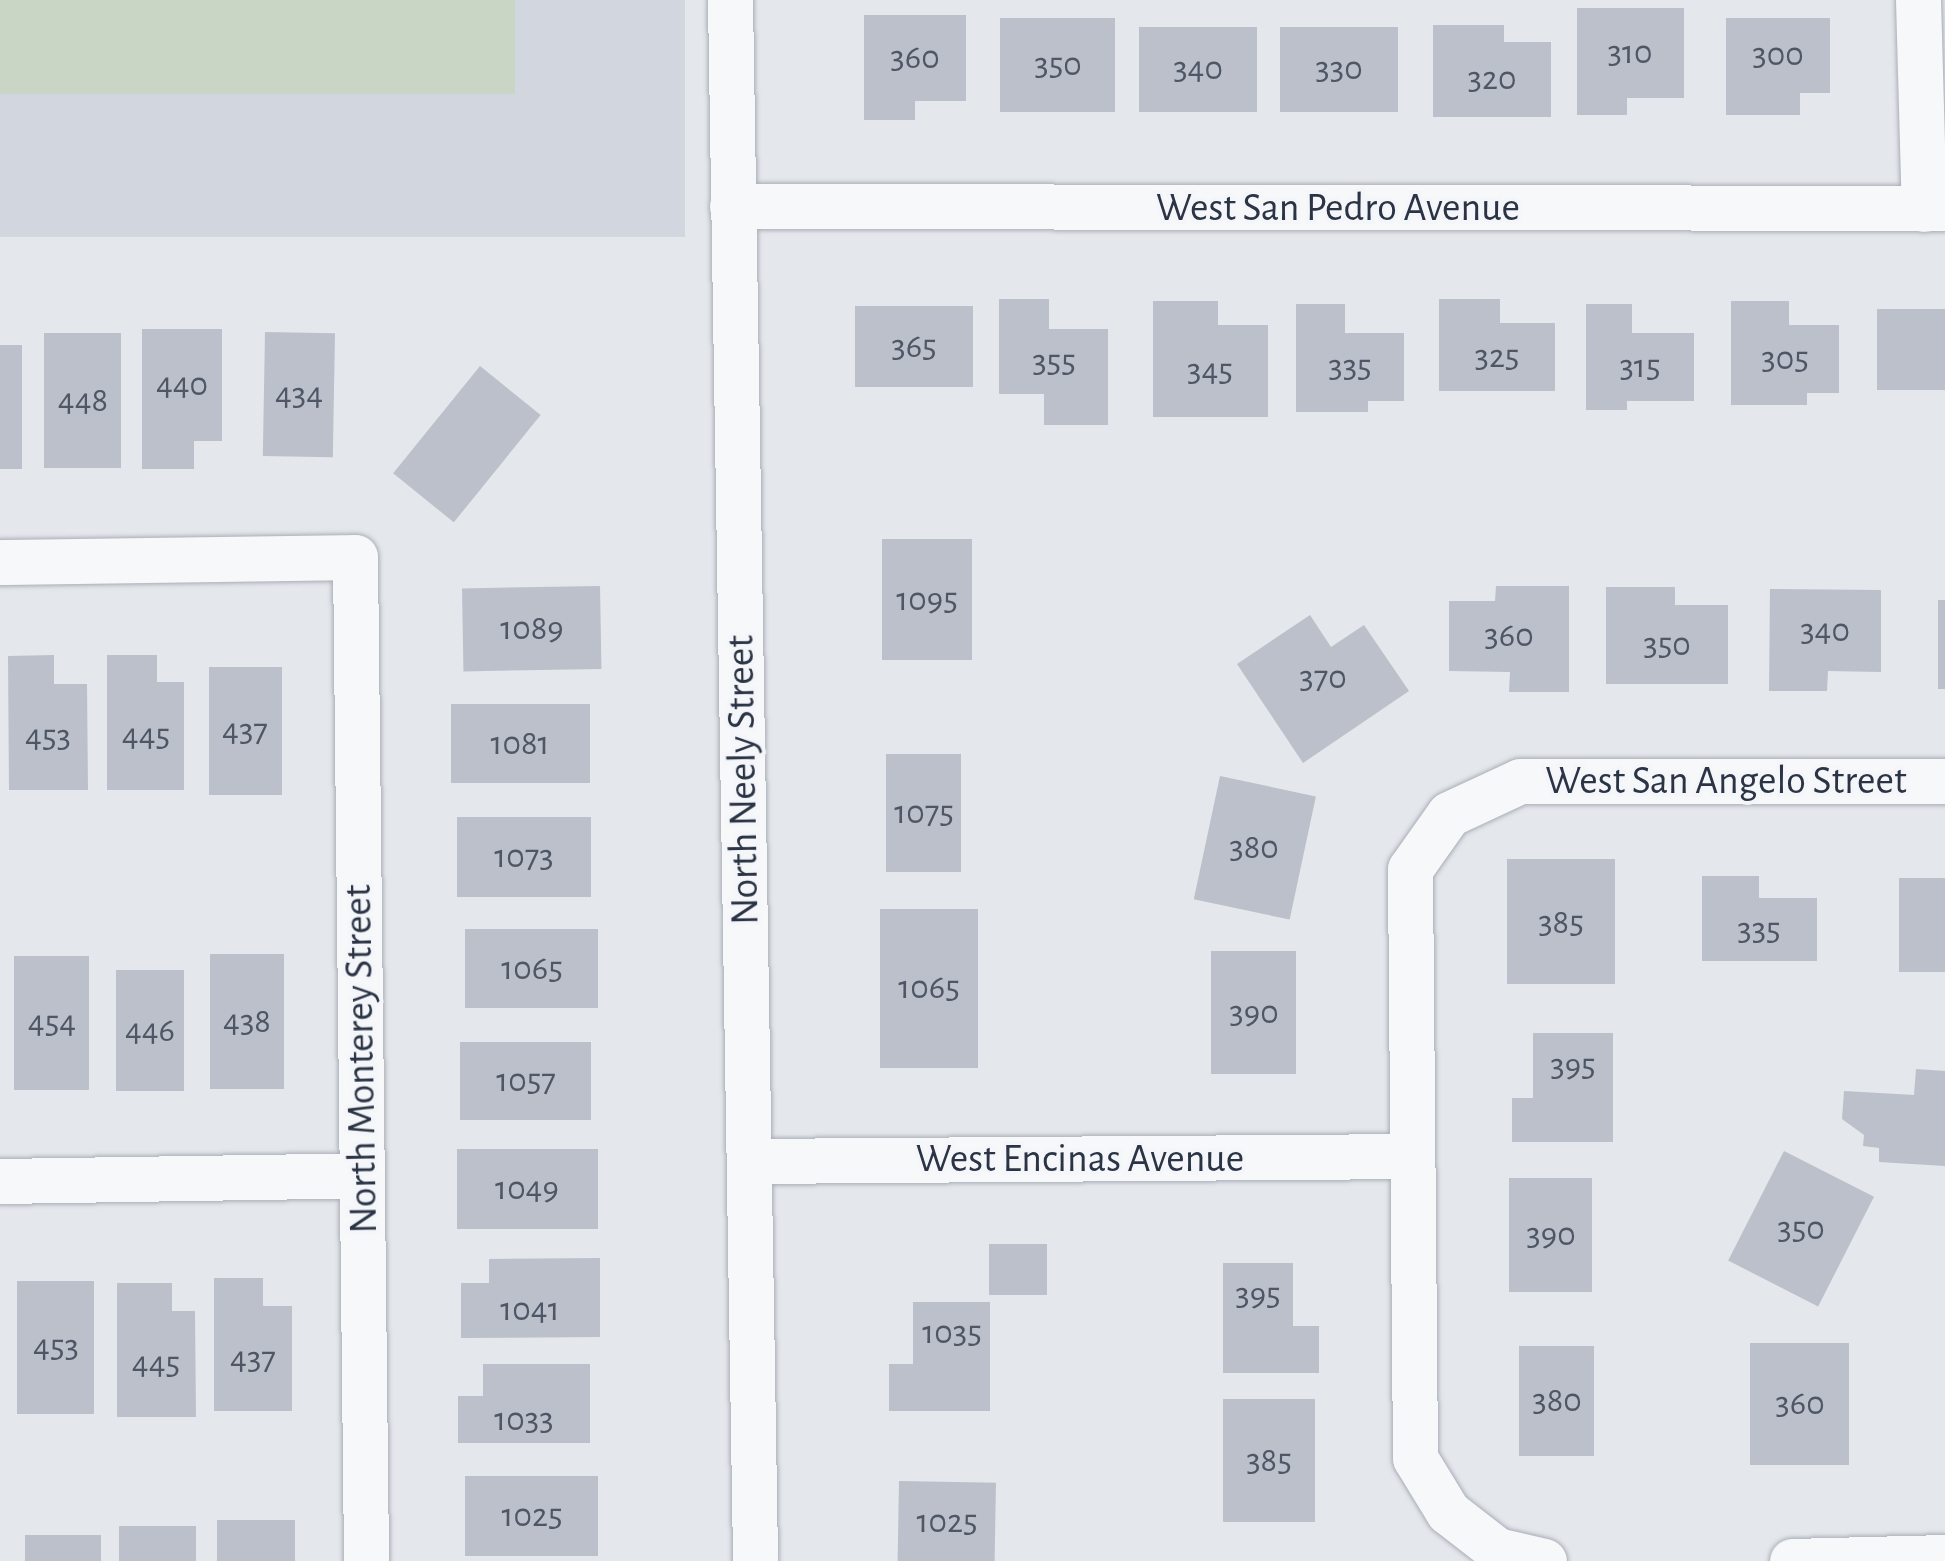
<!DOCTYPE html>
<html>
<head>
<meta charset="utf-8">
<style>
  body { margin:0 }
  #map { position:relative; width:1945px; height:1561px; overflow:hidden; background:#e4e7ec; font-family:"Alegreya Sans",sans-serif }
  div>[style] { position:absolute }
  .built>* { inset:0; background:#d2d6de; transform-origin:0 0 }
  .green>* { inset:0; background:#c9d6c5; transform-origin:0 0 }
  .building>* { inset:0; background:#bbc0ca; transform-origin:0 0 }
  .roads { filter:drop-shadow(0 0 2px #a9aeb7) drop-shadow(0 0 2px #a9aeb7) }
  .minor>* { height:45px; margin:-22.5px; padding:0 22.5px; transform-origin:22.5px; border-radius:22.5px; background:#f7f8fa }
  span { translate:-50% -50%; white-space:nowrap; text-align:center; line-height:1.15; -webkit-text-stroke:8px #f4f6f9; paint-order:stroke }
  .number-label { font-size:35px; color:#4f5766 }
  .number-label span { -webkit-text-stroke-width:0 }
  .street-label { font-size:40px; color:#2b3445 }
</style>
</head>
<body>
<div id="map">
  <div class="built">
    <i style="left:0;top:0;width:685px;height:237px"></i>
  </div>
  <div class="green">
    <i style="left:0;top:0;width:515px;height:94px"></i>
  </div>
  <div class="building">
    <i style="clip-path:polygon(1577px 8px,1684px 8px,1684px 98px,1627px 98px,1627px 115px,1577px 115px)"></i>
    <i style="clip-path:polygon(864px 15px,966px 15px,966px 101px,915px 101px,915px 120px,864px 120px)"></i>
    <i style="left:1000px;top:18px;width:115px;height:94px"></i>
    <i style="clip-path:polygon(1726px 18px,1830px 18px,1830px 93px,1800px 93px,1800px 115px,1726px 115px)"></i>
    <i style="clip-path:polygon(1433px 25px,1504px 25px,1504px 42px,1551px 42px,1551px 117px,1433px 117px)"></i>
    <i style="left:1139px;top:27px;width:118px;height:85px"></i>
    <i style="left:1280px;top:27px;width:118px;height:85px"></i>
    <i style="clip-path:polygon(999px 299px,1049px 299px,1049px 329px,1108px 329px,1108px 425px,1044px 425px,1044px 394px,999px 394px)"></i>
    <i style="clip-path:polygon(1439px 299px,1500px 299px,1500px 323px,1555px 323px,1555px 391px,1439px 391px)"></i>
    <i style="clip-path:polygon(1153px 301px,1218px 301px,1218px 325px,1268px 325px,1268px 417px,1153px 417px)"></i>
    <i style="clip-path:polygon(1731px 301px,1789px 301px,1789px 325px,1839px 325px,1839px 393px,1807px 393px,1807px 405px,1731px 405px)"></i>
    <i style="clip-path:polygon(1296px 304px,1345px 304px,1345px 333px,1404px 333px,1404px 401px,1368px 401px,1368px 412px,1296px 412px)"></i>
    <i style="clip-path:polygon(1586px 304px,1632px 304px,1632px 333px,1694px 333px,1694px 401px,1627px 401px,1627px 410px,1586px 410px)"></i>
    <i style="left:855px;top:306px;width:118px;height:81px"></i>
    <i style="left:1877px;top:309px;width:68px;height:81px"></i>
    <i style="clip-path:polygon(142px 329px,222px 329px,222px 441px,194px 441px,194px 469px,142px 469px)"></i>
    <i style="left:265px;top:332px;width:70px;height:124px;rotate:1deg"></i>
    <i style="left:44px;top:333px;width:77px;height:135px"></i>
    <i style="left:0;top:345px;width:22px;height:124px"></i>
    <i style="left:480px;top:366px;width:78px;height:138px;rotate:39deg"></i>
    <i style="left:882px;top:539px;width:90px;height:121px"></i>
    <i style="left:600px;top:586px;width:83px;height:138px;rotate:89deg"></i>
    <i style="clip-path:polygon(1496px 586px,1569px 586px,1569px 692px,1509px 692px,1510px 672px,1449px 671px,1449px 601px,1495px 601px)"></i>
    <i style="clip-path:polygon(1606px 587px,1675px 587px,1675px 605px,1728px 605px,1728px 684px,1606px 684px)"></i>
    <i style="clip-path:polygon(1770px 589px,1881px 590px,1881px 672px,1828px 671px,1827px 691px,1769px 691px)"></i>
    <i style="left:1938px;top:600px;width:7px;height:89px"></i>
    <i style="clip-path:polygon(1310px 615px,1331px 647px,1364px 625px,1409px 691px,1303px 763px,1237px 664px)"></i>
    <i style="clip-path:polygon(54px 655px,54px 684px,87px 684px,88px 790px,9px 790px,8px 656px)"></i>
    <i style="clip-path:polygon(107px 655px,157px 655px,157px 682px,184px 682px,184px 790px,107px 790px)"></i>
    <i style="left:209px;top:667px;width:73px;height:128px"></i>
    <i style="left:451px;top:704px;width:139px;height:79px"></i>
    <i style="left:886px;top:754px;width:75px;height:118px"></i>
    <i style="left:1220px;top:776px;width:98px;height:126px;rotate:12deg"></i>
    <i style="left:457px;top:817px;width:134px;height:80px"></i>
    <i style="left:1615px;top:859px;width:125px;height:108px;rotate:90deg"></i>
    <i style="clip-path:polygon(1702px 876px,1759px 876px,1759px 898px,1817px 898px,1817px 961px,1702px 961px)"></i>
    <i style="left:1899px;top:878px;width:46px;height:94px"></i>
    <i style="left:880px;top:909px;width:98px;height:159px"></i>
    <i style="left:465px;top:929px;width:133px;height:79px"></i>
    <i style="left:1211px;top:951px;width:85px;height:123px"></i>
    <i style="left:210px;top:954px;width:74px;height:135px"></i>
    <i style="left:14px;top:956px;width:75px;height:134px"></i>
    <i style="left:116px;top:970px;width:68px;height:121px"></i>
    <i style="clip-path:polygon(1533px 1033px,1613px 1033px,1613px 1142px,1512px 1142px,1512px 1098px,1533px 1098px)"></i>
    <i style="left:460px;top:1042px;width:131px;height:78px"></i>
    <i style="clip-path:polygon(1916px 1069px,1945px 1071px,1945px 1166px,1879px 1162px,1879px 1148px,1863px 1146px,1864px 1135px,1842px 1119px,1844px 1091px,1914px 1095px)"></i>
    <i style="left:457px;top:1149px;width:141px;height:80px"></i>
    <i style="left:1784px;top:1151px;width:101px;height:123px;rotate:27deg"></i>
    <i style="left:1509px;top:1178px;width:83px;height:114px"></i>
    <i style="left:989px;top:1244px;width:58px;height:51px"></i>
    <i style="clip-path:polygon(600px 1258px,600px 1337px,461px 1338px,461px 1283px,489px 1283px,489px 1259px)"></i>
    <i style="clip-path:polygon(1223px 1263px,1293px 1263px,1293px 1326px,1319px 1326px,1319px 1373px,1223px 1373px)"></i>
    <i style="clip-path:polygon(214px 1278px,263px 1278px,263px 1306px,292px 1306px,292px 1411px,214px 1411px)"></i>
    <i style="left:17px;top:1281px;width:77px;height:133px"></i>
    <i style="clip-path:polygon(117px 1283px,172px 1283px,172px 1311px,195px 1311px,196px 1417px,117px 1417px)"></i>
    <i style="clip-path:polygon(913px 1302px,990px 1302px,990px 1411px,889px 1411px,889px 1364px,913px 1364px)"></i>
    <i style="left:1750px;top:1343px;width:99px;height:122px"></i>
    <i style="left:1519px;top:1346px;width:75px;height:110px"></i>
    <i style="clip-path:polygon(483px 1364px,590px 1364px,590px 1443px,458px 1443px,458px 1396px,483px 1396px)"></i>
    <i style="left:1223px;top:1399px;width:92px;height:123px"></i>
    <i style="left:465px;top:1476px;width:133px;height:80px"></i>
    <i style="left:899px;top:1481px;width:97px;height:80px;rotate:1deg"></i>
    <i style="left:217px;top:1520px;width:78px;height:41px"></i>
    <i style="left:119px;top:1526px;width:77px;height:35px"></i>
    <i style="left:25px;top:1535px;width:76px;height:26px"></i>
  </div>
  <div class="roads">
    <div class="minor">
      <i style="left:730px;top:0;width:1561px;rotate:89.08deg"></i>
      <i style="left:1918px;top:0;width:209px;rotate:88.4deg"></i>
      <i style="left:732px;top:206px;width:1213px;rotate:0.09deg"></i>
      <i style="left:0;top:562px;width:355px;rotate:-0.8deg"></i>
      <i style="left:355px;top:557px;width:1004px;rotate:89.37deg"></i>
      <i style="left:750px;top:1161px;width:660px;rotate:-0.43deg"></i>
      <i style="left:0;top:1181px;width:362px;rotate:-0.9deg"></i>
      <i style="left:1544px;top:1561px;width:48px;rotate:-166.8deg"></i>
      <i style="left:1497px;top:1550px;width:62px;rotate:-142.2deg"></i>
      <i style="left:1448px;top:1512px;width:63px;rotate:-121.4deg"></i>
      <i style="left:1415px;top:1458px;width:589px;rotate:-90.49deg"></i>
      <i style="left:1410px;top:869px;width:67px;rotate:-54.7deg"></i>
      <i style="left:1449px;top:814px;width:78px;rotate:-24.9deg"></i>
      <i style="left:1520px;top:781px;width:425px"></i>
      <i style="left:1792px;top:1561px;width:153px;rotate:-1.5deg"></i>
    </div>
  </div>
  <div class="number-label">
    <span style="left:1630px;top:53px">310</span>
    <span style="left:1778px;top:55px">300</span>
    <span style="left:915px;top:58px">360</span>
    <span style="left:1058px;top:65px">350</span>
    <span style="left:1198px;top:69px">340</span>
    <span style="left:1339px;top:69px">330</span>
    <span style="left:1492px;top:79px">320</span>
    <span style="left:914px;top:347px">365</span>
    <span style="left:1497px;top:357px">325</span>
    <span style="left:1785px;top:359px">305</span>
    <span style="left:1054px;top:362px">355</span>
    <span style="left:1350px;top:367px">335</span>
    <span style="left:1640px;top:367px">315</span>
    <span style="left:1210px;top:371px">345</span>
    <span style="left:182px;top:385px">440</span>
    <span style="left:299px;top:395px">434</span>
    <span style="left:83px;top:401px">448</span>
    <span style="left:927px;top:600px">1095</span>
    <span style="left:532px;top:629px">1089</span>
    <span style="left:1825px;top:631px">340</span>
    <span style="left:1509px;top:636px">360</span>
    <span style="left:1667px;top:645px">350</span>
    <span style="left:1323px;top:678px">370</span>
    <span style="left:245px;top:731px">437</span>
    <span style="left:146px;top:736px">445</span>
    <span style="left:48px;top:737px">453</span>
    <span style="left:520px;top:744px">1081</span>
    <span style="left:924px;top:813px">1075</span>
    <span style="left:1254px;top:848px">380</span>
    <span style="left:524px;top:857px">1073</span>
    <span style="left:1561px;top:923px">385</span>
    <span style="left:1759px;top:930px">335</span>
    <span style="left:532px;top:969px">1065</span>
    <span style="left:929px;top:988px">1065</span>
    <span style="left:1254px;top:1013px">390</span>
    <span style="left:247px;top:1022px">438</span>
    <span style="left:52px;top:1023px">454</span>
    <span style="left:150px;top:1031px">446</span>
    <span style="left:1573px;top:1066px">395</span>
    <span style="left:526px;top:1081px">1057</span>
    <span style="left:527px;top:1189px">1049</span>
    <span style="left:1801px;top:1229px">350</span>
    <span style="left:1551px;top:1235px">390</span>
    <span style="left:1258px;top:1295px">395</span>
    <span style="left:530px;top:1310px">1041</span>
    <span style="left:952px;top:1333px">1035</span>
    <span style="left:56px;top:1347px">453</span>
    <span style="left:253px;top:1359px">437</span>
    <span style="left:156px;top:1364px">445</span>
    <span style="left:1557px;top:1401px">380</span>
    <span style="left:1800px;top:1404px">360</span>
    <span style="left:524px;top:1420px">1033</span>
    <span style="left:1269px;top:1461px">385</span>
    <span style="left:532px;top:1516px">1025</span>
    <span style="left:947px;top:1522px">1025</span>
  </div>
  <div class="street-label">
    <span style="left:1338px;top:208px">West San Pedro Avenue</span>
    <span style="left:743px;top:780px;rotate:-91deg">North Neely Street</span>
    <span style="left:1726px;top:781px">West San Angelo Street</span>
    <span style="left:361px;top:1059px;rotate:-91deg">North Monterey Street</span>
    <span style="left:1080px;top:1159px">West Encinas Avenue</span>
  </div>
</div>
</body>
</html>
